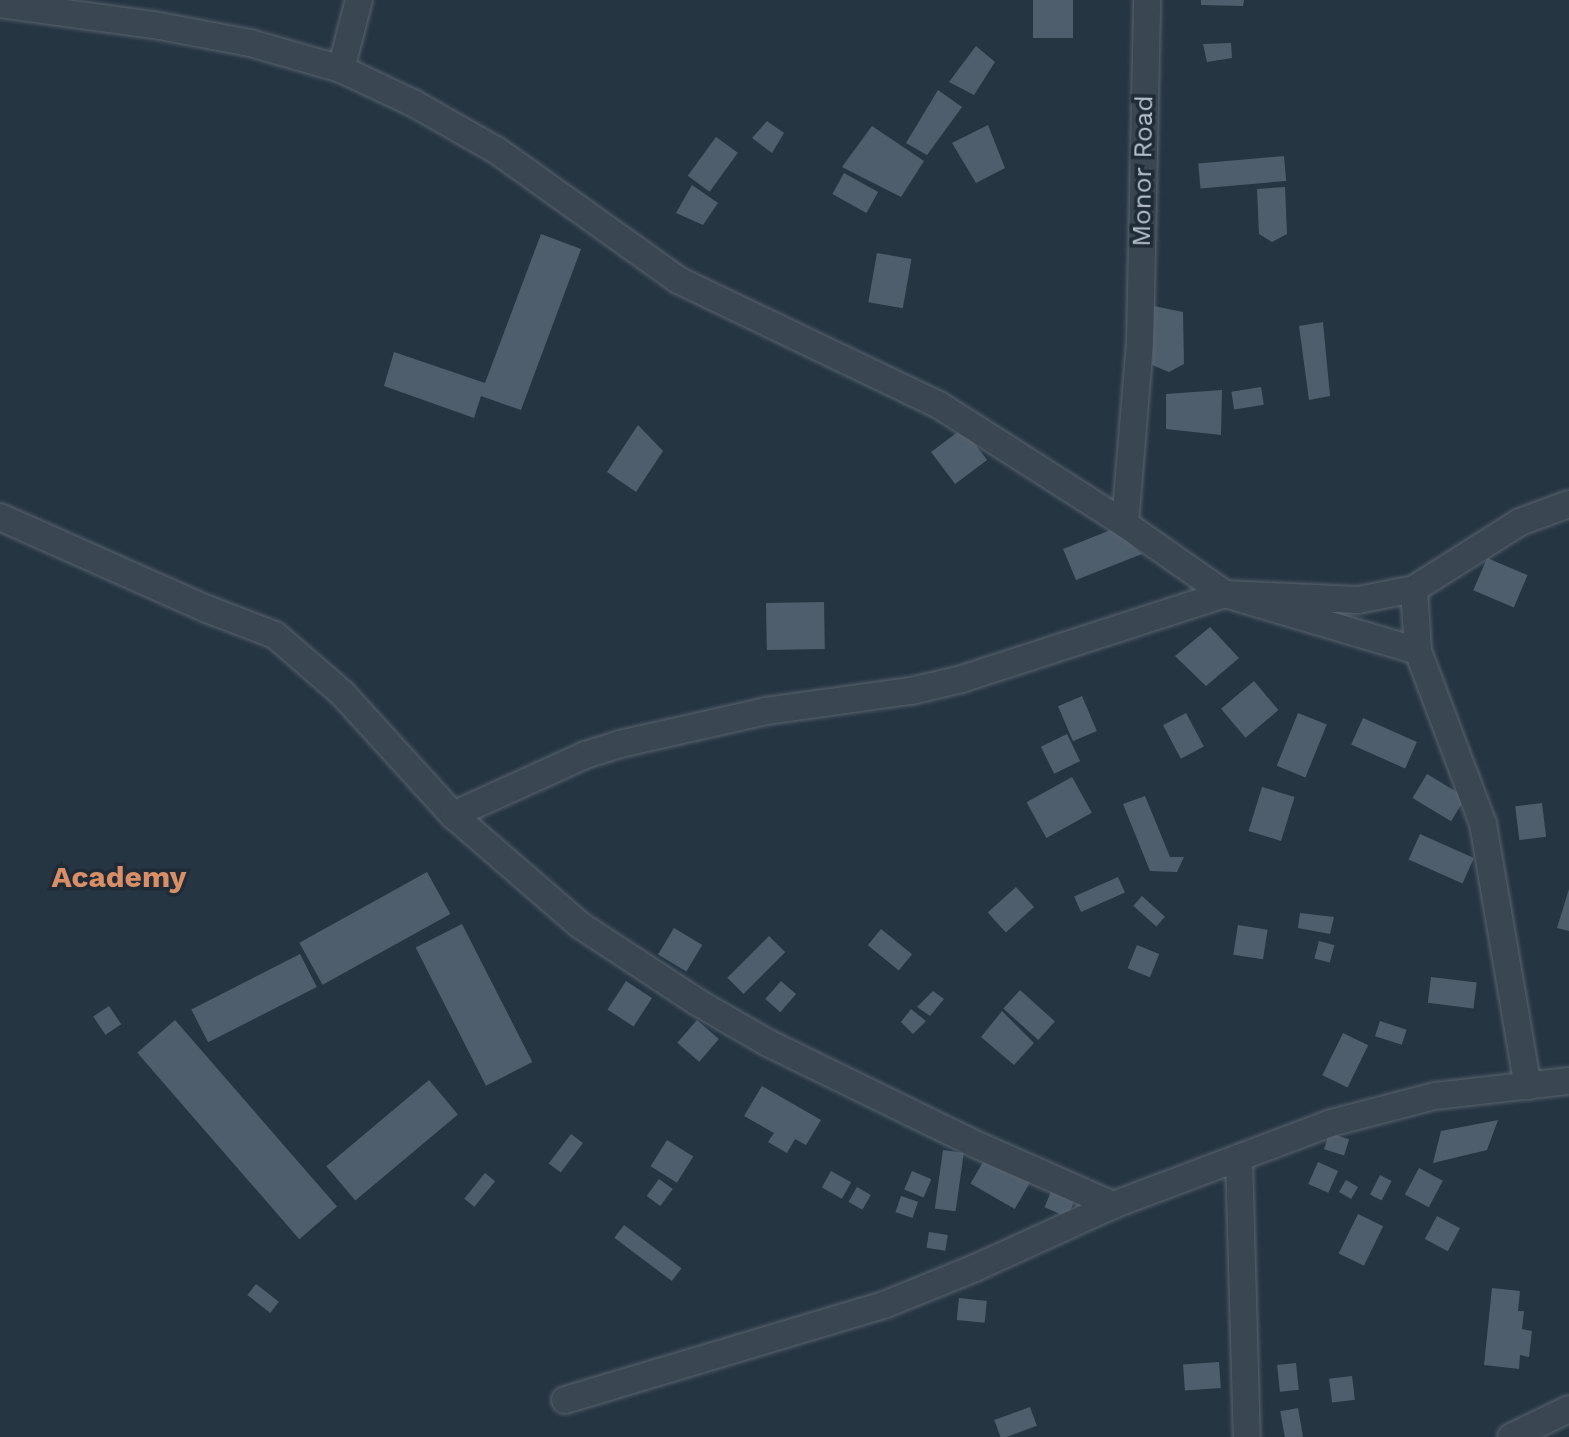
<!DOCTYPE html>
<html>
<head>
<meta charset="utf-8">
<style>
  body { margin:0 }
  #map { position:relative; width:1569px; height:1437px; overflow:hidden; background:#263542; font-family:"Work Sans",sans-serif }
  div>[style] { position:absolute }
  .building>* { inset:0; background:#4f5e6d; transform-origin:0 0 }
  .roads { filter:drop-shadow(0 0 2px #58646f) drop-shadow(0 0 2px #58646f) }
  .street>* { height:26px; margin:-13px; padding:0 13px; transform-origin:13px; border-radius:13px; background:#3a4652 }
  span { translate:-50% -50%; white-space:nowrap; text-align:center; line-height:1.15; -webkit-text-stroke:7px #1f2b37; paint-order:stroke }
  .street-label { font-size:26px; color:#b7c1cc }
  .quarter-label { font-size:30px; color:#d88e66; font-weight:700 }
</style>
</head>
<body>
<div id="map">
  <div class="building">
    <i style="left:1033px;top:0;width:40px;height:38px"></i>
    <i style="clip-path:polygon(1201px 0,1244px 0,1243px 6px,1201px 5px)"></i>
    <i style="clip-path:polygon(1231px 43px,1232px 58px,1207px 62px,1203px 44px)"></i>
    <i style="clip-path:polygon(976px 46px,995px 62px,974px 95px,949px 82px)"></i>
    <i style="clip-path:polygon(938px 90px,962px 107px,927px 155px,906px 143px)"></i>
    <i style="clip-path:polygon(767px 121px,784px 133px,772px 153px,752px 138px)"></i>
    <i style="clip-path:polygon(988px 125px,1005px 168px,976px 183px,952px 143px)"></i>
    <i style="clip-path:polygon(872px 126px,924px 161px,901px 197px,842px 167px)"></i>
    <i style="left:716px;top:137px;width:27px;height:48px;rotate:36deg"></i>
    <i style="left:1284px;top:156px;width:25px;height:86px;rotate:85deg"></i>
    <i style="left:844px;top:173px;width:39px;height:24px;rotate:29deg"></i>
    <i style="clip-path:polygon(692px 185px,718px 203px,703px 225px,676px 213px)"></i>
    <i style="clip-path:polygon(1285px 187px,1287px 234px,1272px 242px,1259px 234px,1257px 189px)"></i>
    <i style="clip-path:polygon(541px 234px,581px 249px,521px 410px,481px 396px,474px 418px,384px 386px,394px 352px,485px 383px)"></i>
    <i style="left:877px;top:253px;width:35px;height:50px;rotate:10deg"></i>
    <i style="clip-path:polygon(1154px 306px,1183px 312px,1184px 364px,1169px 372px,1152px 365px)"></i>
    <i style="clip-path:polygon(1323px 322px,1330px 396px,1309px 400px,1299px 326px)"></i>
    <i style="left:1261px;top:387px;width:18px;height:30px;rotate:81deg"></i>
    <i style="clip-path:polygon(1222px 390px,1221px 435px,1166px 429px,1166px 394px)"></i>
    <i style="clip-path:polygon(638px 425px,663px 451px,636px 492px,607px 472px)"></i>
    <i style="left:963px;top:428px;width:40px;height:40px;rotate:53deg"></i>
    <i style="clip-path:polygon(1113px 529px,1142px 554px,1076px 580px,1063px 549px)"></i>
    <i style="left:1487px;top:558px;width:44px;height:35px;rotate:23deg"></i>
    <i style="left:824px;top:602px;width:47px;height:58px;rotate:89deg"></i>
    <i style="clip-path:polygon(1210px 627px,1239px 658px,1206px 686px,1175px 656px)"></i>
    <i style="left:1254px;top:681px;width:38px;height:43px;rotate:50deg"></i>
    <i style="left:1082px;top:696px;width:38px;height:26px;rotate:67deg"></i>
    <i style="left:1186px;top:713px;width:38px;height:26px;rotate:62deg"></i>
    <i style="left:1298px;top:713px;width:31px;height:57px;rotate:22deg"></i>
    <i style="left:1363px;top:718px;width:59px;height:29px;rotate:24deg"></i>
    <i style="left:1067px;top:734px;width:30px;height:29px;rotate:64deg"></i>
    <i style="left:1427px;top:774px;width:45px;height:28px;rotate:31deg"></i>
    <i style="left:1072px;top:777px;width:41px;height:52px;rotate:61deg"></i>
    <i style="left:1262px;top:787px;width:34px;height:46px;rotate:17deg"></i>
    <i style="clip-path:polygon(1145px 796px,1170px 857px,1184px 857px,1177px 872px,1150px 871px,1123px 804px)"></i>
    <i style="left:1542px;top:803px;width:34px;height:27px;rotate:83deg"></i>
    <i style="left:1420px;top:834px;width:59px;height:28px;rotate:24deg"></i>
    <i style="left:427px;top:872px;width:48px;height:146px;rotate:61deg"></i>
    <i style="left:1118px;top:877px;width:17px;height:48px;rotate:66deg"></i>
    <i style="left:1016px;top:887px;width:27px;height:38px;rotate:48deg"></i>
    <i style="clip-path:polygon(1569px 889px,1569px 931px,1557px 928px)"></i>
    <i style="left:1142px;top:896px;width:31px;height:13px;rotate:42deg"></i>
    <i style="clip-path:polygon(1300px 913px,1334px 917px,1330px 934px,1298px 928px)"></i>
    <i style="left:462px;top:924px;width:155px;height:52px;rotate:63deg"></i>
    <i style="left:1238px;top:925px;width:30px;height:30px;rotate:9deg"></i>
    <i style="left:674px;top:928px;width:33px;height:31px;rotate:31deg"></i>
    <i style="left:881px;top:929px;width:40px;height:21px;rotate:39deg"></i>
    <i style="left:769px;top:936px;width:23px;height:59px;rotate:45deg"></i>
    <i style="left:1319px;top:941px;width:16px;height:18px;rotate:15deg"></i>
    <i style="left:1137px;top:945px;width:24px;height:25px;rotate:22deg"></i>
    <i style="left:300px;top:954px;width:37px;height:122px;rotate:63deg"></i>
    <i style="left:1431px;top:977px;width:46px;height:26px;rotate:7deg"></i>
    <i style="left:626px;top:981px;width:31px;height:34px;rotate:33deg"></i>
    <i style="left:781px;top:981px;width:20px;height:24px;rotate:41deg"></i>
    <i style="left:1020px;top:990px;width:47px;height:25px;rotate:42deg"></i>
    <i style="clip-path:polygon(933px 991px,944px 999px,930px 1016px,917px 1007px)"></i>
    <i style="left:109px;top:1006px;width:22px;height:19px;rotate:56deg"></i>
    <i style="clip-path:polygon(911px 1009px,926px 1021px,913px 1034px,901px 1022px)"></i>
    <i style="clip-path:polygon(1002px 1011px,1034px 1043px,1014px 1065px,981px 1037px)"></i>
    <i style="left:175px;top:1020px;width:247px;height:50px;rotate:49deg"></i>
    <i style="left:697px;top:1020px;width:29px;height:30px;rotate:41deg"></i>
    <i style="left:1380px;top:1021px;width:28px;height:16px;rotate:18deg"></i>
    <i style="left:1343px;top:1033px;width:28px;height:47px;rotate:26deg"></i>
    <i style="left:429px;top:1080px;width:45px;height:134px;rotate:50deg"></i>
    <i style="clip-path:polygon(762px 1086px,821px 1120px,806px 1145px,795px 1139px,787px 1153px,768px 1142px,774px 1133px,744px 1116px)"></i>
    <i style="clip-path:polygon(1498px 1120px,1487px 1150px,1433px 1163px,1441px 1131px)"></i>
    <i style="left:1329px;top:1133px;width:21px;height:17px;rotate:17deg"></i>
    <i style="left:571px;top:1134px;width:15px;height:37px;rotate:37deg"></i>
    <i style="left:667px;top:1140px;width:31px;height:31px;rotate:32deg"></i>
    <i style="left:943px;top:1150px;width:21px;height:59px;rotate:8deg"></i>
    <i style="left:987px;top:1155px;width:51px;height:33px;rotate:30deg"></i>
    <i style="left:1318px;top:1162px;width:22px;height:24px;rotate:24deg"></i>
    <i style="left:1419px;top:1168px;width:27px;height:30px;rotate:28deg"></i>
    <i style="left:831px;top:1171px;width:23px;height:19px;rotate:29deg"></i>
    <i style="left:912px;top:1171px;width:21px;height:20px;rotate:23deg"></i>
    <i style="left:485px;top:1173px;width:13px;height:33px;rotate:39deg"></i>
    <i style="left:1380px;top:1175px;width:13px;height:22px;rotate:27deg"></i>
    <i style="left:659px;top:1179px;width:17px;height:21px;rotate:36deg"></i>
    <i style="left:1346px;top:1180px;width:14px;height:14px;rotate:30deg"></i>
    <i style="left:857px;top:1187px;width:16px;height:17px;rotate:30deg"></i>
    <i style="left:1053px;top:1187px;width:25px;height:22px;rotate:23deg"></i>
    <i style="left:901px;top:1196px;width:18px;height:17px;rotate:19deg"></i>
    <i style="left:1358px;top:1214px;width:28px;height:44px;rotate:26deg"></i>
    <i style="left:1437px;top:1216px;width:26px;height:26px;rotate:28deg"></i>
    <i style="left:624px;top:1225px;width:72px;height:16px;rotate:37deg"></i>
    <i style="left:929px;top:1232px;width:19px;height:16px;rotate:9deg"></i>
    <i style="left:256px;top:1284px;width:29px;height:14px;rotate:38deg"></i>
    <i style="clip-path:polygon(1492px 1288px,1520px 1291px,1518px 1311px,1524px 1311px,1522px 1329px,1532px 1331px,1529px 1357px,1520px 1355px,1519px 1369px,1484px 1365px)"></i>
    <i style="left:959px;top:1298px;width:28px;height:22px;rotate:6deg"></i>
    <i style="left:1219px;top:1362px;width:26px;height:36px;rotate:86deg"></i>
    <i style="left:1296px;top:1363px;width:27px;height:19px;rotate:84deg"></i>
    <i style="left:1352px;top:1376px;width:24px;height:23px;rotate:83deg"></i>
    <i style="left:1030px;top:1407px;width:20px;height:38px;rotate:70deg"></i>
    <i style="left:1298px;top:1408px;width:29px;height:18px;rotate:80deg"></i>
  </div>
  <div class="roads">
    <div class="street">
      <i style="left:0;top:4px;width:155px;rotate:7.8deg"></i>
      <i style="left:154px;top:25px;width:98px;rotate:10.6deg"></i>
      <i style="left:250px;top:43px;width:95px;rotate:15.9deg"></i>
      <i style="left:341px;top:69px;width:82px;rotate:25.3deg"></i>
      <i style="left:415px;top:104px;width:93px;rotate:29.6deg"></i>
      <i style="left:496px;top:150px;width:224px;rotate:35.5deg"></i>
      <i style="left:678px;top:280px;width:289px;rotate:25.6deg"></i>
      <i style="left:939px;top:405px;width:221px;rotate:32.6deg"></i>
      <i style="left:1125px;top:524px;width:122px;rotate:35deg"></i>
      <i style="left:1225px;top:594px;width:201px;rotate:16.5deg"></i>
      <i style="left:341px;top:69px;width:71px;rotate:-75.4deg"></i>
      <i style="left:0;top:517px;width:227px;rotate:24deg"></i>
      <i style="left:207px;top:609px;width:73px;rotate:20.9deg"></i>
      <i style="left:275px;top:635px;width:90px;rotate:40.9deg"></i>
      <i style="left:343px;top:694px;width:164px;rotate:47.7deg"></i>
      <i style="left:453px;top:815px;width:168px;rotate:40.9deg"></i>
      <i style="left:580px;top:925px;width:140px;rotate:33.3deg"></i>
      <i style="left:697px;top:1002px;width:82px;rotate:30deg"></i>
      <i style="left:768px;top:1043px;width:233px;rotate:26deg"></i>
      <i style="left:977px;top:1145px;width:149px;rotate:23.8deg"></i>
      <i style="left:1125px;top:524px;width:184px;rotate:-85.3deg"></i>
      <i style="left:1140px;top:341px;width:341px;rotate:-88.8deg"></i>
      <i style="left:1414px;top:589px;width:62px;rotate:86.3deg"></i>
      <i style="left:1418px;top:651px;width:185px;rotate:69.4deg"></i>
      <i style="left:1483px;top:824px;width:266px;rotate:80.3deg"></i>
      <i style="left:453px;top:815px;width:145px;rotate:-24.4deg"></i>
      <i style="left:585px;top:755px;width:37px;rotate:-17deg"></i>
      <i style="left:620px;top:744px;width:150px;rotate:-12.7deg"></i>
      <i style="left:766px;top:711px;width:146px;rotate:-7.9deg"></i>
      <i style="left:911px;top:691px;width:52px;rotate:-13.2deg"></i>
      <i style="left:962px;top:679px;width:276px;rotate:-17.9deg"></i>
      <i style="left:1225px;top:594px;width:133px;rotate:2.6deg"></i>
      <i style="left:1358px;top:600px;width:57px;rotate:-11.1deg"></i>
      <i style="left:1414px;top:589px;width:125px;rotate:-32.3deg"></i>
      <i style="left:1520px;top:522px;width:52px;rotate:-20.2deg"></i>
      <i style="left:1239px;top:1158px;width:279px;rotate:88.4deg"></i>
      <i style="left:565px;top:1400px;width:333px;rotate:-16.6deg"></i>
      <i style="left:884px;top:1305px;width:98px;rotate:-22.1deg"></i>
      <i style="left:975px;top:1268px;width:152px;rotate:-24.5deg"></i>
      <i style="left:1113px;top:1205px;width:233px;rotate:-20.6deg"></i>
      <i style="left:1331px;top:1123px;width:107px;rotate:-14.6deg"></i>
      <i style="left:1435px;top:1096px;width:135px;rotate:-6.4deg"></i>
      <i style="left:1511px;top:1437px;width:64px;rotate:-25.8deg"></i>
    </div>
  </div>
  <div class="street-label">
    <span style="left:1143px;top:171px;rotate:-89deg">Monor Road</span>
  </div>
  <div class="quarter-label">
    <span style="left:119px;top:877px">Academy</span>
  </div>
</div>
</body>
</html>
